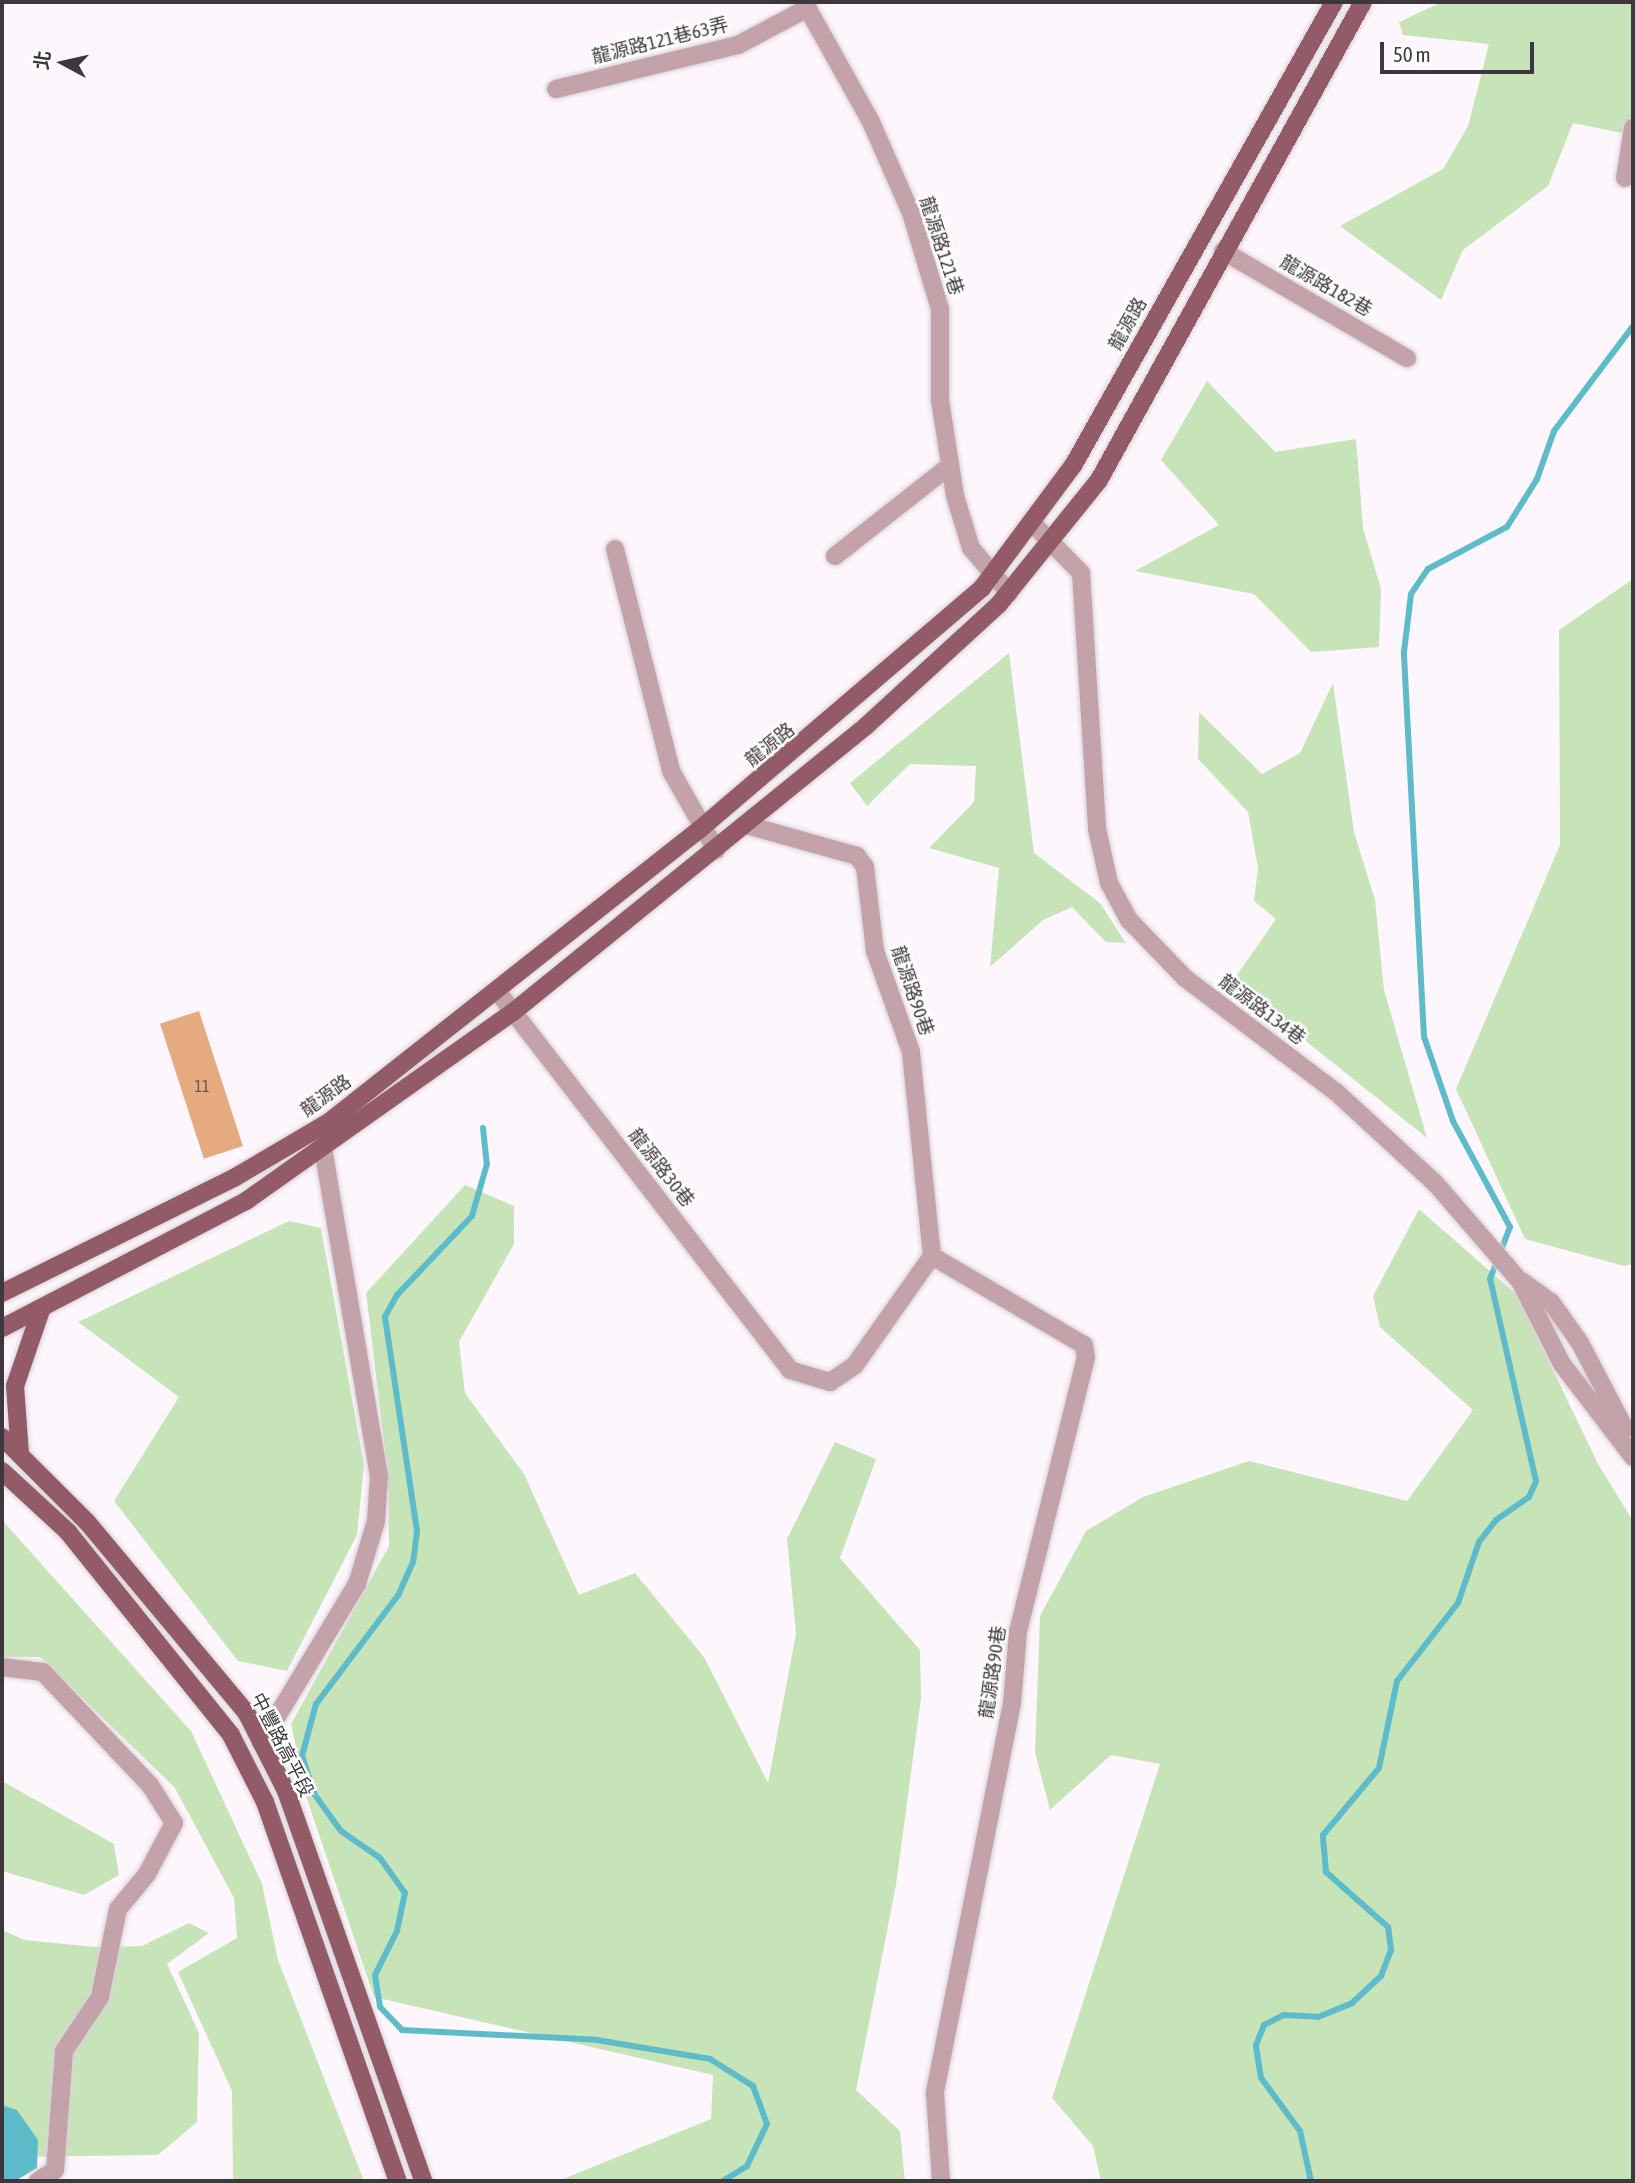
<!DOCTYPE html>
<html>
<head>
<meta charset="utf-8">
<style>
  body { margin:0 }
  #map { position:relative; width:1635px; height:2183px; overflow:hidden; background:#fdf7fd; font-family:"Asap Condensed","Noto Sans TC",sans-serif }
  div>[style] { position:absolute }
  .green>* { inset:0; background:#c7e4b9 }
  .water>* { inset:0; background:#5ebcca }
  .stream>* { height:6px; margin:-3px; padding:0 3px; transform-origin:3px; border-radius:3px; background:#5ebcca }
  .building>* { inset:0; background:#e5aa7e; transform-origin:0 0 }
  .roads { filter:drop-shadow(0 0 2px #d7d1d7) drop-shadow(0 0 2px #d7d1d7) }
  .minor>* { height:18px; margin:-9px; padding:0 9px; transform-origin:9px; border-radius:9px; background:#c4a2a9 }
  .major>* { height:18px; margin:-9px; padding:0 9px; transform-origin:9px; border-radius:9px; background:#935a68 }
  span { translate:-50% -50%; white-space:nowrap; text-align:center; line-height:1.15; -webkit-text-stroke:5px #fff; paint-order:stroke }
  .number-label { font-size:16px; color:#68544e }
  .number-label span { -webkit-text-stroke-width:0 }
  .street-label { font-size:19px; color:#3e383e }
  .frame { position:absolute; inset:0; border:4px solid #3e383e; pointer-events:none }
  .north { position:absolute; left:28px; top:28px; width:70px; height:70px; -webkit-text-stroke:5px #fff; paint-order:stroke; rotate:278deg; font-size:19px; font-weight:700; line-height:28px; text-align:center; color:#3e383e }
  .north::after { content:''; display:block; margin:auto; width:24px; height:32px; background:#3e383e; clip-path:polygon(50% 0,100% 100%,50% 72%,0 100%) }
  .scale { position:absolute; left:1380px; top:42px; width:154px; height:32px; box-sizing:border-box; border:4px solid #3e383e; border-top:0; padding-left:9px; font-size:21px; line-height:24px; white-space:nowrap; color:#3e383e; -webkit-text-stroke:5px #fff; paint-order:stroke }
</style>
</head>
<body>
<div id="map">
  <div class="green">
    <i style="clip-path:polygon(1442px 2px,1633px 2px,1633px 114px,1622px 133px,1573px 123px,1548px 186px,1463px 250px,1441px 300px,1340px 226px,1443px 169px,1468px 126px,1489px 44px,1403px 35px,1399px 22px)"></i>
    <i style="clip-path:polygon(1207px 381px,1275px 452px,1356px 439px,1363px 528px,1381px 589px,1379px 647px,1311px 652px,1254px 594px,1135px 571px,1219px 525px,1161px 460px)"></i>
    <i style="clip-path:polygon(1633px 579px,1633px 1264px,1624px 1266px,1525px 1239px,1456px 1089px,1560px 845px,1559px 630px)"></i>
    <i style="clip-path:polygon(1009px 653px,1034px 853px,1100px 903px,1126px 943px,1106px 942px,1072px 907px,1043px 920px,990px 967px,999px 868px,929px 848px,974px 802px,976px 766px,910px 764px,867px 806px,850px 783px)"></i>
    <i style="clip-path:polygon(1333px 683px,1354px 832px,1375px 900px,1384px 990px,1427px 1138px,1232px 982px,1276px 919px,1254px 901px,1258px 868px,1248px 812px,1198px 759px,1199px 712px,1262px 774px,1300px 753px)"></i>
    <i style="clip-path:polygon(465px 1185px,514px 1206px,514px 1244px,459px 1342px,465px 1393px,524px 1474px,579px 1595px,635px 1573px,704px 1657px,768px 1783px,796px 1634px,787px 1539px,835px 1442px,876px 1459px,840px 1558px,920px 1650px,921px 1698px,896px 1885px,856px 2090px,900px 2131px,905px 2181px,558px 2181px,711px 2119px,713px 2075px,374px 1997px,307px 1799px,291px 1724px,389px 1546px,388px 1476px,366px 1293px)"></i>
    <i style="clip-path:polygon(1419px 1209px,1517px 1295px,1598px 1464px,1633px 1521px,1633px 2181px,1101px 2181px,1093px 2146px,1052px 2098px,1160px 1764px,1111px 1755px,1050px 1810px,1035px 1752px,1040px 1616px,1086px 1531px,1143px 1497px,1249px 1461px,1407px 1501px,1473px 1410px,1380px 1327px,1373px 1296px)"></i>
    <i style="clip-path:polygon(289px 1221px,321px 1228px,364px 1465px,357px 1535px,287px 1671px,238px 1661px,114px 1501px,179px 1397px,78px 1322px)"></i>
    <i style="clip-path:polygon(2px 1520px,191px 1731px,262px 1884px,278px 1960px,364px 2181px,233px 2181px,232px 2091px,178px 1972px,237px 1938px,234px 1898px,175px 1788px,40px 1657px,2px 1657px)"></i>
    <i style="clip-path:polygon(2px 1781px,114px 1844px,119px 1875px,84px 1895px,2px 1871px)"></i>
    <i style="clip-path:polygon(189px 1923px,209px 1933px,167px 1964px,199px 2033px,197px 2122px,158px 2155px,2px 2157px,2px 1930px,25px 1940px,95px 1947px,142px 1946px)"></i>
  </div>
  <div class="water">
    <i style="clip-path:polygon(2px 2105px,17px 2110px,38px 2140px,37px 2168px,15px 2181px,2px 2181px)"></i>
  </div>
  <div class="stream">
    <i style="left:483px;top:1128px;width:36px;rotate:84deg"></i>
    <i style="left:487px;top:1164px;width:54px;rotate:106.1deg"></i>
    <i style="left:472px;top:1216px;width:109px;rotate:133.5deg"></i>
    <i style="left:397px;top:1295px;width:25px;rotate:119deg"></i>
    <i style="left:385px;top:1317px;width:216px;rotate:81.5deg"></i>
    <i style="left:417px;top:1531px;width:31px;rotate:97deg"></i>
    <i style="left:413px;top:1562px;width:35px;rotate:114deg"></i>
    <i style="left:399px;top:1594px;width:138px;rotate:127deg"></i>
    <i style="left:316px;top:1704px;width:54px;rotate:105.1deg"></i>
    <i style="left:302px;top:1756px;width:41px;rotate:71.6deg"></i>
    <i style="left:315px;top:1795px;width:44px;rotate:54.2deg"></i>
    <i style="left:341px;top:1831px;width:47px;rotate:34.7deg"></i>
    <i style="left:380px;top:1858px;width:43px;rotate:54.5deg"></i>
    <i style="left:405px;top:1893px;width:39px;rotate:102deg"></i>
    <i style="left:397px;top:1931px;width:49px;rotate:116.6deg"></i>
    <i style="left:375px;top:1975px;width:32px;rotate:81deg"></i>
    <i style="left:380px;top:2007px;width:32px;rotate:46deg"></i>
    <i style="left:402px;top:2030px;width:195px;rotate:2.9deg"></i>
    <i style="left:597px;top:2040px;width:115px;rotate:9.5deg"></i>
    <i style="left:710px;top:2059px;width:51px;rotate:32.1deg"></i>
    <i style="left:753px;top:2086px;width:40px;rotate:69.8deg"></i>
    <i style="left:767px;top:2124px;width:47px;rotate:115.5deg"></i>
    <i style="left:747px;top:2166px;width:28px;rotate:148deg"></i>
    <i style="left:1311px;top:2181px;width:51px;rotate:-102.4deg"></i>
    <i style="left:1300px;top:2131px;width:66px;rotate:-126.3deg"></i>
    <i style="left:1261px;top:2078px;width:33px;rotate:-99deg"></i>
    <i style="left:1256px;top:2045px;width:22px;rotate:-68deg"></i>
    <i style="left:1264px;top:2025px;width:22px;rotate:-27deg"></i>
    <i style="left:1284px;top:2015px;width:34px;rotate:3deg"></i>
    <i style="left:1318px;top:2017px;width:37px;rotate:-22deg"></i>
    <i style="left:1352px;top:2003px;width:40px;rotate:-43deg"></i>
    <i style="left:1381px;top:1976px;width:28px;rotate:-69deg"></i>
    <i style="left:1391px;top:1950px;width:23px;rotate:-97deg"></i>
    <i style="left:1388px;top:1927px;width:83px;rotate:-138.4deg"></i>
    <i style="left:1326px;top:1872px;width:37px;rotate:-95deg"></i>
    <i style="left:1323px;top:1835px;width:87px;rotate:-50.1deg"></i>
    <i style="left:1379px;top:1768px;width:89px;rotate:-78.3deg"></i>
    <i style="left:1397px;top:1681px;width:99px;rotate:-52deg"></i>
    <i style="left:1458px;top:1603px;width:65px;rotate:-71deg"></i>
    <i style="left:1479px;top:1542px;width:28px;rotate:-52deg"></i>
    <i style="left:1496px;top:1520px;width:40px;rotate:-34.9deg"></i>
    <i style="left:1529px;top:1497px;width:17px;rotate:-66deg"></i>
    <i style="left:1536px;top:1481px;width:207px;rotate:-102.8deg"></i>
    <i style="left:1490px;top:1279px;width:56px;rotate:-69deg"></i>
    <i style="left:1510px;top:1227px;width:120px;rotate:-118.3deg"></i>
    <i style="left:1453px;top:1121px;width:89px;rotate:-109deg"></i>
    <i style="left:1424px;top:1037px;width:386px;rotate:-93deg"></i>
    <i style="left:1404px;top:652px;width:58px;rotate:-83.1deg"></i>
    <i style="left:1411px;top:594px;width:30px;rotate:-56deg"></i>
    <i style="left:1428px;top:569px;width:89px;rotate:-28deg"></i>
    <i style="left:1507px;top:527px;width:57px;rotate:-58deg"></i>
    <i style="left:1537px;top:479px;width:51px;rotate:-70.5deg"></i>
    <i style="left:1554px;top:431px;width:131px;rotate:-53deg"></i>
  </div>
  <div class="building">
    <i style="left:199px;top:1011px;width:142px;height:41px;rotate:72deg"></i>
  </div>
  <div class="roads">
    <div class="minor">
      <i style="left:804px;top:2px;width:137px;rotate:60.8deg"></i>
      <i style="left:871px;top:122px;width:99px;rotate:66.3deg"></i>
      <i style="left:911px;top:213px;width:100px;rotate:73.2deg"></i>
      <i style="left:940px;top:309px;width:91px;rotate:90deg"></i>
      <i style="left:940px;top:400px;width:97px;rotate:81.1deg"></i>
      <i style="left:955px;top:496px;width:54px;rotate:72.9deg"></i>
      <i style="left:971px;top:548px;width:59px;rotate:49.8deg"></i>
      <i style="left:556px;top:89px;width:187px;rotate:-13.6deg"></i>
      <i style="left:738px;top:45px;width:79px;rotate:-27.9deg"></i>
      <i style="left:1625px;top:178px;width:51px;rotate:-80.9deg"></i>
      <i style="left:1223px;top:251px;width:213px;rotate:30.2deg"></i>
      <i style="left:1034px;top:525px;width:67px;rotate:45.6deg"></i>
      <i style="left:1081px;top:573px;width:256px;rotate:86.4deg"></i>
      <i style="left:1097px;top:829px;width:55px;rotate:77.5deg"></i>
      <i style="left:1109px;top:883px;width:42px;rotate:61.6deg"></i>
      <i style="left:1129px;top:920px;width:81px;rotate:46deg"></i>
      <i style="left:1185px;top:978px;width:189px;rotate:37.1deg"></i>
      <i style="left:1336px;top:1092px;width:134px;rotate:42.6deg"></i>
      <i style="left:1435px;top:1183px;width:130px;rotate:49.1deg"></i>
      <i style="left:1520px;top:1281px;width:93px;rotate:63.2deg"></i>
      <i style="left:1562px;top:1364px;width:117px;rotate:52.6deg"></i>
      <i style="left:615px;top:549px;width:229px;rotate:75.8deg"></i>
      <i style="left:671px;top:771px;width:91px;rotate:60.3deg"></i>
      <i style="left:835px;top:556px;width:144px;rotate:-38.2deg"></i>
      <i style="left:498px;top:992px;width:478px;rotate:52.3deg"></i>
      <i style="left:790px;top:1370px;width:42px;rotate:16.7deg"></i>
      <i style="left:830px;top:1382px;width:30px;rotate:-34deg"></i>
      <i style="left:855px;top:1365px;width:133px;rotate:-54.8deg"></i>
      <i style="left:932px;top:1256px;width:205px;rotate:-95.9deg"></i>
      <i style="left:911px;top:1052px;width:107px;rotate:-109.6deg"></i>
      <i style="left:875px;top:951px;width:85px;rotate:-96.8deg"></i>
      <i style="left:865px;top:867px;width:14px;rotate:-126deg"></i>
      <i style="left:857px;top:856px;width:114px;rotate:-164.3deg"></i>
      <i style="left:932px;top:1256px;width:176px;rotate:30.4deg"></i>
      <i style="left:1084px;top:1345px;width:12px;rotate:81deg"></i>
      <i style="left:1086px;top:1357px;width:283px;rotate:103.9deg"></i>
      <i style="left:1018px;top:1632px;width:71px;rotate:94.8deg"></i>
      <i style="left:1012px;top:1703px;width:398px;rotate:101.2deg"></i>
      <i style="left:935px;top:2093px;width:88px;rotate:86.1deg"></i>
      <i style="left:1523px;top:1282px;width:34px;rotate:36deg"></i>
      <i style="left:1551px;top:1302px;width:50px;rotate:54.7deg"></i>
      <i style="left:1580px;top:1343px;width:97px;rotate:62.4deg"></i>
      <i style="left:2px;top:1667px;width:41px;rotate:7deg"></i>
      <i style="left:43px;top:1672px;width:156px;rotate:46.6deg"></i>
      <i style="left:150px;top:1785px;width:45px;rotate:57.7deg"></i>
      <i style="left:174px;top:1823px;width:58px;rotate:117.9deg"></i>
      <i style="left:147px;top:1874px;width:45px;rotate:129.6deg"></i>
      <i style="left:118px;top:1909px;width:90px;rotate:101.6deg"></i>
      <i style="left:100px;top:1997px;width:65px;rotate:123.7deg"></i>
      <i style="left:64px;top:2051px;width:119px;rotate:94.3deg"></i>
      <i style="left:55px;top:2170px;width:20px;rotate:147deg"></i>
      <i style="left:261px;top:1743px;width:186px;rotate:-58.9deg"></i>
      <i style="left:357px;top:1584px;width:66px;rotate:-73.2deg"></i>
      <i style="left:376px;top:1521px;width:45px;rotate:-86.2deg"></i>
      <i style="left:379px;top:1476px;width:332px;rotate:-99.7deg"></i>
    </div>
    <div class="major">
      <i style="left:2px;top:1293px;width:259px;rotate:-26.4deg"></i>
      <i style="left:234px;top:1178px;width:110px;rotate:-30.5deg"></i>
      <i style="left:329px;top:1122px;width:473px;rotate:-38.3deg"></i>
      <i style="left:700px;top:829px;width:371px;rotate:-40.5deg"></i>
      <i style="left:982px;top:588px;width:154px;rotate:-53.4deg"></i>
      <i style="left:1074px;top:464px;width:530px;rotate:-60.63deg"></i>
      <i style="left:2px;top:1328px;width:275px;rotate:-27.5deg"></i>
      <i style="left:246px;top:1201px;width:327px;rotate:-35.3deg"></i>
      <i style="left:513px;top:1012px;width:454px;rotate:-39deg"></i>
      <i style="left:866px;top:726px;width:180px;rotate:-42.5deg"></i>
      <i style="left:999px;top:604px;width:159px;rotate:-51.1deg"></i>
      <i style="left:1099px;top:480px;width:546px;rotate:-61.09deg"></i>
      <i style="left:2px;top:1437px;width:120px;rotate:45deg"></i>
      <i style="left:87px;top:1522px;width:248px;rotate:50.1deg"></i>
      <i style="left:246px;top:1712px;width:89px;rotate:63.1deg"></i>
      <i style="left:286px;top:1791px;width:413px;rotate:70.6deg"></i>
      <i style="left:20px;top:1454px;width:68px;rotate:-94.2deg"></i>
      <i style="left:15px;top:1386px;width:83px;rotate:-71.1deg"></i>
      <i style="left:2px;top:1471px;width:90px;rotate:42.7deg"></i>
      <i style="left:68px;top:1532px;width:260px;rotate:51.2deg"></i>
      <i style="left:231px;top:1735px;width:75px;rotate:63.1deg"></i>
      <i style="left:265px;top:1802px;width:402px;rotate:70.7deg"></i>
    </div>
  </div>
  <div class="number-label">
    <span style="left:202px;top:1086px">11</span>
  </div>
  <div class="street-label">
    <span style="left:660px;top:41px;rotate:-14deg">龍源路121巷63弄</span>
    <span style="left:941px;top:246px;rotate:72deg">龍源路121巷</span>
    <span style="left:1326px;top:286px;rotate:30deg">龍源路182巷</span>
    <span style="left:1128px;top:324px;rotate:-61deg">龍源路</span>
    <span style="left:770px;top:745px;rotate:-39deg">龍源路</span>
    <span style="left:912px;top:991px;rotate:71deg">龍源路90巷</span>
    <span style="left:1262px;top:1010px;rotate:37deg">龍源路134巷</span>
    <span style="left:326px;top:1096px;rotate:-36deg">龍源路</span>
    <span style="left:661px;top:1168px;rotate:52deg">龍源路30巷</span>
    <span style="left:993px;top:1672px;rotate:-82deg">龍源路90巷</span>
    <span style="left:282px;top:1745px;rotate:63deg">中豐路高平段</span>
  </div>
  <div class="frame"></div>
  <div class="north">北</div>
  <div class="scale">50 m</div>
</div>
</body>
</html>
